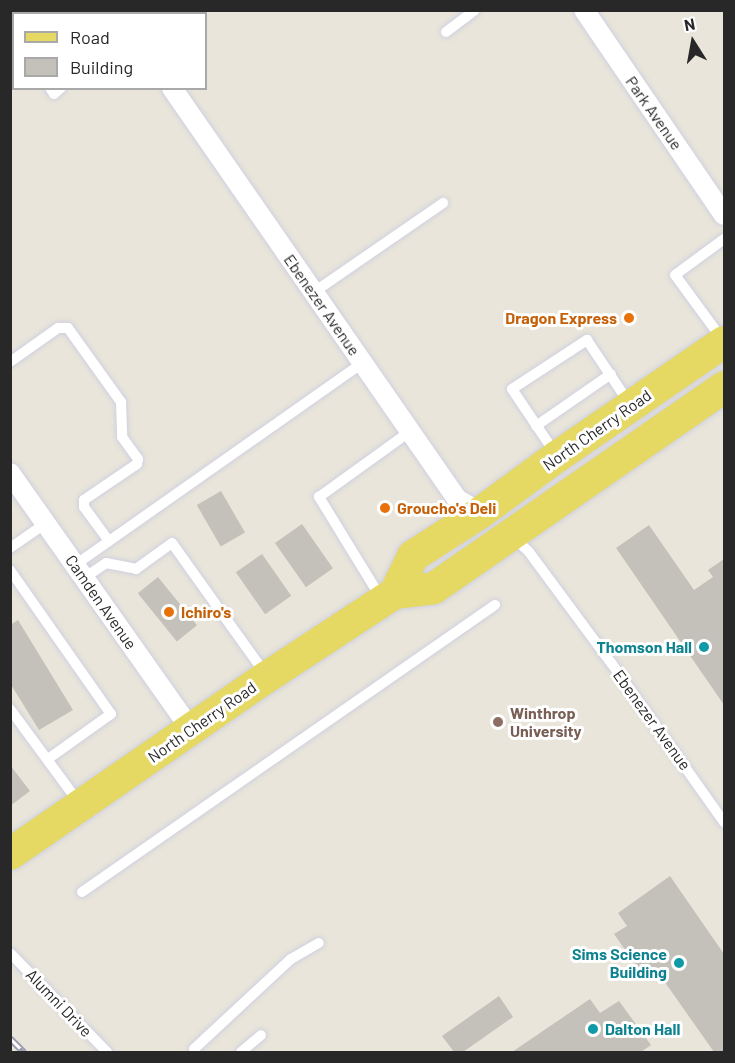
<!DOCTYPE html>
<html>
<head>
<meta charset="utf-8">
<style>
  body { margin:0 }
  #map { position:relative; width:735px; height:1063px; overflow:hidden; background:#e9e5da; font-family:Barlow,sans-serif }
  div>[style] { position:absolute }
  .building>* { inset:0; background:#c4c1ba; transform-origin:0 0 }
  .roads { filter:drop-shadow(0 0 2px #cfd0e0) drop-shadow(0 0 2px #cfd0e0) }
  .lane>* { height:10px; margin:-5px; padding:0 5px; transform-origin:5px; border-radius:5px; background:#fff }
  .street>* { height:20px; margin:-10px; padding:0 10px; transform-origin:10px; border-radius:10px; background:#fff }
  .primary>* { height:32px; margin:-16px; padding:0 16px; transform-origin:16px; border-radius:16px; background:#e5d963 }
  .rail>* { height:7px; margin-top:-3.5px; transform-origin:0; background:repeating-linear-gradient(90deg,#fff 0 14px,#9d9eb1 0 28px); box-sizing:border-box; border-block:2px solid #9d9eb1 }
  .dots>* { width:16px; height:16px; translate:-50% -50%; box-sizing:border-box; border:3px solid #fff; border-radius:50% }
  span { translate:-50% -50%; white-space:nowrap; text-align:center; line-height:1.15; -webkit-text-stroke:6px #fff; paint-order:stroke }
  .street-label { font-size:16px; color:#282828 }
  .food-label { font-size:16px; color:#c56008; font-weight:700 }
  .right { translate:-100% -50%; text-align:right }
  .left { translate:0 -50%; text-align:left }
  .culture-label { font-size:16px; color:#0d838f; font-weight:700 }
  .education-label { font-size:16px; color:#785e54; font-weight:700 }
  .frame { position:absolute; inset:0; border:12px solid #282828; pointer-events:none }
  .legend { position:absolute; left:12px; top:12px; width:195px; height:78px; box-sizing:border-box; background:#fff; border:2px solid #a9a9a9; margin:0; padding:8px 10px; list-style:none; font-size:18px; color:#282828 }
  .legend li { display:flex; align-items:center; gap:12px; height:30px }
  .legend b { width:30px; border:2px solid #a9a9a9 }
  .north { position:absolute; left:663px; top:12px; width:60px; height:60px; -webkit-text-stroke:4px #fff; paint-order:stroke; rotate:349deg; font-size:16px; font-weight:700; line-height:24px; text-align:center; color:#282828 }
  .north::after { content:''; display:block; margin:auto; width:21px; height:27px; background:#282828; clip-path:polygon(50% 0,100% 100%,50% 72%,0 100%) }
</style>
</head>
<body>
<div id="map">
  <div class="building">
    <i style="left:221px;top:491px;width:48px;height:28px;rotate:60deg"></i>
    <i style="left:302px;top:524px;width:54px;height:33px;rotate:55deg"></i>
    <i style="clip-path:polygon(649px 525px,694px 590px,713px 577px,708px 570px,724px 559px,724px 705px,616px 548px)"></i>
    <i style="left:262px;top:554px;width:51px;height:32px;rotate:55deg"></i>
    <i style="left:158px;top:577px;width:62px;height:26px;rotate:51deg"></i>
    <i style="clip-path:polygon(18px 620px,73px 710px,39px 730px,10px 683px,10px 625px)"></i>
    <i style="clip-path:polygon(10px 765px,30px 791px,10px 806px)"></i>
    <i style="clip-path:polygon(670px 876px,724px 954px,724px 1052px,714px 1052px,657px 971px,645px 978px,614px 934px,627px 926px,618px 913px)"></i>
    <i style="clip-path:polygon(499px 996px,513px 1017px,463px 1052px,454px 1052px,442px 1036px)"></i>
    <i style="clip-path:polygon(590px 999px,600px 1013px,619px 1001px,651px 1045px,641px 1052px,512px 1052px)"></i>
  </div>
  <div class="roads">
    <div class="lane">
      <i style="left:52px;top:14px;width:6px;rotate:-45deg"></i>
      <i style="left:446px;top:32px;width:36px;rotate:-37deg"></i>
      <i style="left:50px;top:88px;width:7px;rotate:56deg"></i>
      <i style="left:54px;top:94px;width:9px;rotate:-41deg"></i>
      <i style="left:314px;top:292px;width:157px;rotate:-34.6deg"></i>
      <i style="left:722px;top:339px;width:79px;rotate:-126.3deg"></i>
      <i style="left:675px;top:275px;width:61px;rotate:-36.3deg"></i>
      <i style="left:10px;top:362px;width:59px;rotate:-35.3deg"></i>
      <i style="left:58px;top:328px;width:10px"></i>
      <i style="left:68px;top:328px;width:91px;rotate:54.4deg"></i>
      <i style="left:121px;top:402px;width:35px;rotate:88deg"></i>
      <i style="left:122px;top:437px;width:27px;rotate:54deg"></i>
      <i style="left:138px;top:459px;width:5px;rotate:101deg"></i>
      <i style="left:137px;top:464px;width:64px;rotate:145.8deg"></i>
      <i style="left:84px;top:500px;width:7px;rotate:90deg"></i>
      <i style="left:84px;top:507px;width:42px;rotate:53.7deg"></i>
      <i style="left:536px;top:426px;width:91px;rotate:-34.7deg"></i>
      <i style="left:555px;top:453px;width:77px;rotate:-123.9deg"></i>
      <i style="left:512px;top:389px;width:90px;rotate:-33.2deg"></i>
      <i style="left:587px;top:340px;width:76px;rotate:56.3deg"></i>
      <i style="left:512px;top:536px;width:23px;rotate:43deg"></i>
      <i style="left:529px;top:552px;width:139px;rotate:53.5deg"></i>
      <i style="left:612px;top:664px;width:194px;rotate:54.7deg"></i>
      <i style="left:10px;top:548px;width:44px;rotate:-34.8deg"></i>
      <i style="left:75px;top:565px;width:351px;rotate:-35.1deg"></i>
      <i style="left:10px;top:570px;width:176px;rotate:55deg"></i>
      <i style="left:111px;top:714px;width:77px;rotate:144.5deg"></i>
      <i style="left:84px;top:578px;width:27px;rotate:-34deg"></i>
      <i style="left:106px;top:563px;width:31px;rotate:11deg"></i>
      <i style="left:136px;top:569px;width:44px;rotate:-35.8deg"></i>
      <i style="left:172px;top:543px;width:162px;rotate:54.5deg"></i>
      <i style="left:381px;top:598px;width:119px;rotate:-121.5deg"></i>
      <i style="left:319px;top:497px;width:111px;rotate:-35.8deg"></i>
      <i style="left:10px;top:709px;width:117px;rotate:53.7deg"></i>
      <i style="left:82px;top:892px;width:503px;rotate:-34.8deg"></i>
      <i style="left:10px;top:953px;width:139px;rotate:45.6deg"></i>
      <i style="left:194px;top:1049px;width:132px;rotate:-42.9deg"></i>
      <i style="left:291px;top:959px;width:32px;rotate:-30deg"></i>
      <i style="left:241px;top:1052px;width:26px;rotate:-40deg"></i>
    </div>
    <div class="street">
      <i style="left:118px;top:10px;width:4px;rotate:63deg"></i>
      <i style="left:584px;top:10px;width:248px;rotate:55.7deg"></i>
      <i style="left:172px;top:88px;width:500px;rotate:55.26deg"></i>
      <i style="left:457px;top:499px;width:27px;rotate:31deg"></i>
      <i style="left:10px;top:473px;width:314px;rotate:54.8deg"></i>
    </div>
    <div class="primary">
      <i style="left:395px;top:593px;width:41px;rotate:-64.1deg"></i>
      <i style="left:413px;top:556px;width:80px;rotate:-32.7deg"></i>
      <i style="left:480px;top:513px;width:97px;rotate:-36.2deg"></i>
      <i style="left:558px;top:456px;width:201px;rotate:-34.5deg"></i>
      <i style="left:10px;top:854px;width:312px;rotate:-34.6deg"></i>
      <i style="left:267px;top:677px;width:153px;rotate:-33.3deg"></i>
      <i style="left:395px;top:593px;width:39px;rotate:-7deg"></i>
      <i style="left:434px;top:588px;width:353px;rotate:-34.7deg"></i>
    </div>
  </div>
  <div class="rail">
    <i style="left:10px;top:1038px;width:20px;rotate:45deg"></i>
  </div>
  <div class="dots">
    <i style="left:629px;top:318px;background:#e8710a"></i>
    <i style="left:385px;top:508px;background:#e8710a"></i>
    <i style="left:169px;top:612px;background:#e8710a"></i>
    <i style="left:704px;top:647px;background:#0f9aa8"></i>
    <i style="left:498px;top:722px;background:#8d6e63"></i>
    <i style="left:679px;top:963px;background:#0f9aa8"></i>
    <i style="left:593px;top:1029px;background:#0f9aa8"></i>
  </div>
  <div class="street-label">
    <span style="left:654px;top:113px;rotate:55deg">Park Avenue</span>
    <span style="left:322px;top:305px;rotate:55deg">Ebenezer Avenue</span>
    <span style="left:597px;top:430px;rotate:-35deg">North Cherry Road</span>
    <span style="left:101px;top:602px;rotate:55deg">Camden Avenue</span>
    <span style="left:652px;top:720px;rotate:54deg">Ebenezer Avenue</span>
    <span style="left:202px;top:722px;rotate:-35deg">North Cherry Road</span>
    <span style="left:59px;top:1003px;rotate:46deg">Alumni Drive</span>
  </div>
  <div class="food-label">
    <span class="right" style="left:617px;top:318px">Dragon Express</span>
    <span class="left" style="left:397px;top:508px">Groucho's Deli</span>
    <span class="left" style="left:181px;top:612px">Ichiro's</span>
  </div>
  <div class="culture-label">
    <span class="right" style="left:692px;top:647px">Thomson Hall</span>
    <span class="right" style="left:667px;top:963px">Sims Science<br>Building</span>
    <span class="left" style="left:605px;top:1029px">Dalton Hall</span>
  </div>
  <div class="education-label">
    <span class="left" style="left:510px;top:722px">Winthrop<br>University</span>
  </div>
  <div class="frame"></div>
  <ul class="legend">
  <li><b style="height:8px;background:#e5d963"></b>Road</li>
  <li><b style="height:16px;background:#c4c1ba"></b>Building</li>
  </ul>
  <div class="north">N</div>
</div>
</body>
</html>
